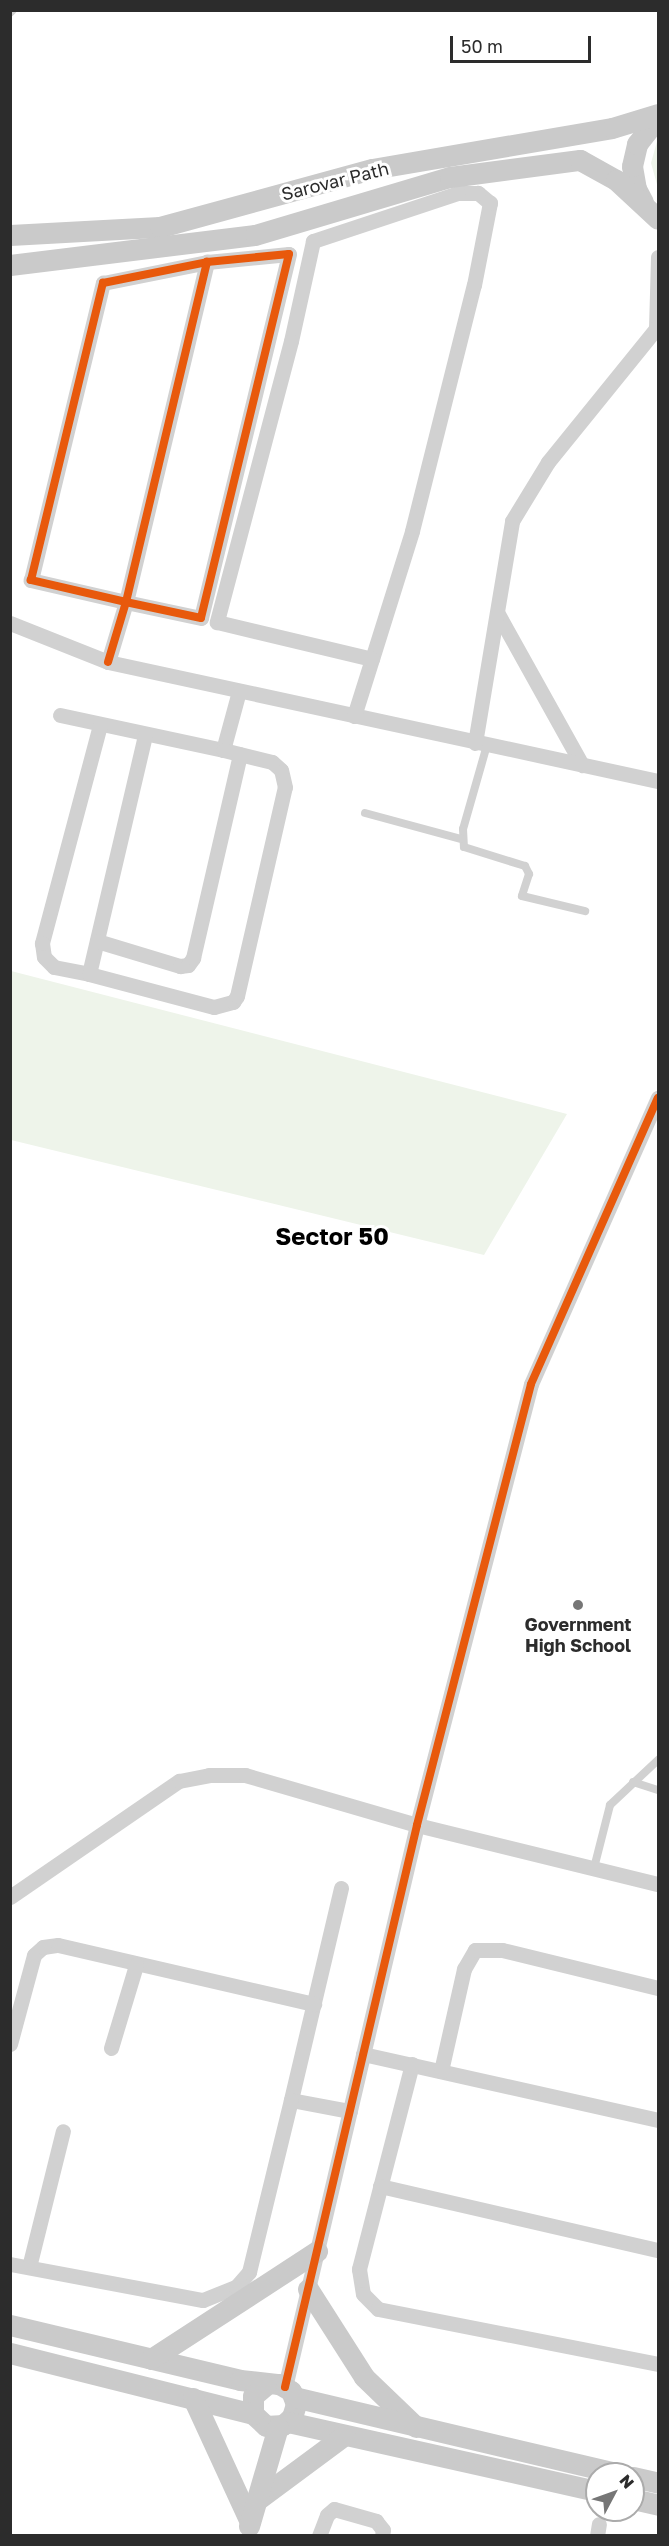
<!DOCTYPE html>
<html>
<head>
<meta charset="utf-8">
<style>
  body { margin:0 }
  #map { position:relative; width:669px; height:2546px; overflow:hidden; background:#fff; font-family:"Golos Text",sans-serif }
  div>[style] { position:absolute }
  .green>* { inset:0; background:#eef4ea }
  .lane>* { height:8px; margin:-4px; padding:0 4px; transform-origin:4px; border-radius:4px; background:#d1d1d1 }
  .street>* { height:15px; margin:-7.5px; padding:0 7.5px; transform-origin:7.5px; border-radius:7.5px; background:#d1d1d1 }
  .secondary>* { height:21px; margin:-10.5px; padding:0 10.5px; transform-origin:10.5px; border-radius:10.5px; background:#cacaca }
  .cycleway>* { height:8px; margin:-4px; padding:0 4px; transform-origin:4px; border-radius:4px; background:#e8590c }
  .dots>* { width:16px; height:16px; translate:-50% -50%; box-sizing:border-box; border:3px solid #fff; border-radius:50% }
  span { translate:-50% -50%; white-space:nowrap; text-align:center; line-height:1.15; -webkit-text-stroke:6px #fff; paint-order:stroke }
  .street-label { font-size:18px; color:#2c2c2c }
  .poi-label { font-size:18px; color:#2c2c2c; font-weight:700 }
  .district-label { font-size:24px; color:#000; font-weight:700 }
  .frame { position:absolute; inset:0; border:12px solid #2c2c2c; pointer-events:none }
  .north { position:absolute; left:585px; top:2462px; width:60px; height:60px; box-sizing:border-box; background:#fff; border:2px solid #ababab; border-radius:50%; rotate:49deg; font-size:16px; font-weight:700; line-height:24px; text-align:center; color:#2c2c2c }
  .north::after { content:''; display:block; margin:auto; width:21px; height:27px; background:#767676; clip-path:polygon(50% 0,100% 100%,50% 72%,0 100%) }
  .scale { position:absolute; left:450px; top:36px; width:141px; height:27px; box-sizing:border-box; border:3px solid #2c2c2c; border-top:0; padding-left:8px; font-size:18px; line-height:21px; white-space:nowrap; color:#2c2c2c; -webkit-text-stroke:4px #fff; paint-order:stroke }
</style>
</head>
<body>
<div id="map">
  <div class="green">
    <i style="clip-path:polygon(658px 138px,658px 188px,651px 163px)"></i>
    <i style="clip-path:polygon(11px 971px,567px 1114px,484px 1255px,11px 1140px)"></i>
  </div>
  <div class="lane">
    <i style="left:10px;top:13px;width:4px;rotate:-45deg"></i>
    <i style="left:487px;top:745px;width:87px;rotate:105.9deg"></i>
    <i style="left:463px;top:829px;width:18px;rotate:87deg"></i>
    <i style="left:464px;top:847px;width:64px;rotate:17.3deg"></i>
    <i style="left:525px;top:866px;width:9px;rotate:63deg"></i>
    <i style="left:529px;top:874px;width:23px;rotate:108deg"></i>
    <i style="left:522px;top:896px;width:65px;rotate:13.4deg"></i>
    <i style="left:365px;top:813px;width:99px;rotate:15.2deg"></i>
    <i style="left:633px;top:1782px;width:26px;rotate:18deg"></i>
    <i style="left:594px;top:1868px;width:65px;rotate:-75.7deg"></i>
    <i style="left:610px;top:1805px;width:66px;rotate:-43.2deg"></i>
  </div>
  <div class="street">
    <i style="left:656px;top:329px;width:72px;rotate:-88.4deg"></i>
    <i style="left:498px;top:614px;width:173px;rotate:60.9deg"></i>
    <i style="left:10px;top:623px;width:105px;rotate:21.7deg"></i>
    <i style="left:108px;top:662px;width:563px;rotate:12.21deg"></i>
    <i style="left:108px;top:662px;width:63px;rotate:-73.3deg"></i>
    <i style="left:126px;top:602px;width:98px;rotate:-167deg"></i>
    <i style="left:31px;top:580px;width:306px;rotate:-76.4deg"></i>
    <i style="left:103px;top:283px;width:106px;rotate:-11.4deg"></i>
    <i style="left:207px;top:262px;width:82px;rotate:-5.6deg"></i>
    <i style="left:289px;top:254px;width:374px;rotate:103.6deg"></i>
    <i style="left:201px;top:618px;width:77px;rotate:-168deg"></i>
    <i style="left:126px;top:602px;width:350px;rotate:-76.6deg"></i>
    <i style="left:60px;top:715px;width:167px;rotate:12.1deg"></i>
    <i style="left:223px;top:750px;width:61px;rotate:-74.8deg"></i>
    <i style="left:354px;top:716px;width:60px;rotate:-72.5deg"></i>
    <i style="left:372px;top:659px;width:134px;rotate:-72.6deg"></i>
    <i style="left:412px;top:531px;width:254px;rotate:-75.9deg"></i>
    <i style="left:474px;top:285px;width:84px;rotate:-79deg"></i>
    <i style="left:490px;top:203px;width:16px;rotate:-140deg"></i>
    <i style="left:478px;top:193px;width:20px;rotate:180deg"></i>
    <i style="left:458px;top:193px;width:153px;rotate:161.7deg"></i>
    <i style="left:313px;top:241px;width:102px;rotate:102.4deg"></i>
    <i style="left:291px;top:341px;width:291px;rotate:104.8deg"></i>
    <i style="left:217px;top:622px;width:159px;rotate:13.4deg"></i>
    <i style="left:100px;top:725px;width:226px;rotate:104.9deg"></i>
    <i style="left:42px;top:943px;width:14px;rotate:82deg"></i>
    <i style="left:44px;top:957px;width:14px;rotate:45deg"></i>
    <i style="left:54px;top:967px;width:36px;rotate:11deg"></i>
    <i style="left:89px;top:974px;width:245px;rotate:-76.8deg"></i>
    <i style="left:475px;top:743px;width:225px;rotate:-80.5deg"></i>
    <i style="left:512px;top:521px;width:69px;rotate:-58.6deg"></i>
    <i style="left:548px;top:462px;width:175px;rotate:-51deg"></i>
    <i style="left:97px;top:941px;width:87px;rotate:16.8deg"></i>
    <i style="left:180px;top:966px;width:8px;rotate:-7deg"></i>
    <i style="left:188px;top:965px;width:9px;rotate:-54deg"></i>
    <i style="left:193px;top:958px;width:209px;rotate:-77deg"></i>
    <i style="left:89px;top:974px;width:129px;rotate:14.8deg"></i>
    <i style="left:214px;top:1007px;width:20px;rotate:-15deg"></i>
    <i style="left:233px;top:1002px;width:7px;rotate:-56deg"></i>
    <i style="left:237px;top:996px;width:214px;rotate:-77.1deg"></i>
    <i style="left:285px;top:787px;width:17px;rotate:-103deg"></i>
    <i style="left:281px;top:770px;width:12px;rotate:-138deg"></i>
    <i style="left:272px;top:762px;width:50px;rotate:-166.2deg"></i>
    <i style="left:341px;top:1888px;width:218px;rotate:103.3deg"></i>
    <i style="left:291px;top:2100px;width:60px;rotate:10.6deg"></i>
    <i style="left:10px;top:1897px;width:205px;rotate:-34.5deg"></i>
    <i style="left:179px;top:1781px;width:31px;rotate:-11deg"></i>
    <i style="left:209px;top:1775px;width:36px"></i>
    <i style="left:245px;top:1775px;width:179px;rotate:16.2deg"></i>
    <i style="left:417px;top:1825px;width:248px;rotate:13.8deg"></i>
    <i style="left:10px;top:2044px;width:92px;rotate:-74.9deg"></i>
    <i style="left:34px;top:1955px;width:12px;rotate:-42deg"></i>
    <i style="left:43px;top:1947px;width:15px;rotate:-8deg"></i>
    <i style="left:58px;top:1945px;width:263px;rotate:13deg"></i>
    <i style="left:111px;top:2048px;width:87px;rotate:-73.2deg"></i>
    <i style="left:363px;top:2054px;width:302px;rotate:12.6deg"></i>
    <i style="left:412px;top:2064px;width:212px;rotate:104.5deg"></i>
    <i style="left:359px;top:2269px;width:25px;rotate:81deg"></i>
    <i style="left:363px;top:2294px;width:21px;rotate:45deg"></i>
    <i style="left:378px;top:2309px;width:285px;rotate:11.1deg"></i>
    <i style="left:441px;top:2071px;width:105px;rotate:-77.3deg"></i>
    <i style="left:464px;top:1969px;width:22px;rotate:-60deg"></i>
    <i style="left:475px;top:1950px;width:27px"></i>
    <i style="left:502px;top:1950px;width:161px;rotate:13.7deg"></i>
    <i style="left:380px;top:2186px;width:285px;rotate:13deg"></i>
    <i style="left:10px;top:2264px;width:196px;rotate:10.6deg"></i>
    <i style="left:203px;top:2300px;width:35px;rotate:-22deg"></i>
    <i style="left:236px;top:2287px;width:20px;rotate:-49deg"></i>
    <i style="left:249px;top:2272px;width:177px;rotate:-76.3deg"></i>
    <i style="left:29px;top:2267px;width:140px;rotate:-76deg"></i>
    <i style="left:285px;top:2387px;width:577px;rotate:-76.78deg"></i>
    <i style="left:417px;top:1825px;width:455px;rotate:-75.5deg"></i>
    <i style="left:531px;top:1384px;width:313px;rotate:-66.1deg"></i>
    <i style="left:319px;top:2536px;width:22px;rotate:-69deg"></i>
    <i style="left:327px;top:2515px;width:9px;rotate:-41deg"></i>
    <i style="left:334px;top:2509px;width:44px;rotate:15.9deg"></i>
    <i style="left:376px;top:2521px;width:11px;rotate:52deg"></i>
    <i style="left:383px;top:2530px;width:6px;rotate:99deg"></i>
    <i style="left:597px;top:2536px;width:12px;rotate:-81deg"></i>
  </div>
  <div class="secondary">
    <i style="left:643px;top:202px;width:15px;rotate:-118deg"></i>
    <i style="left:636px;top:189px;width:23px;rotate:-100deg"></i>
    <i style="left:632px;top:166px;width:23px;rotate:-77deg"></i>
    <i style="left:637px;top:144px;width:34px;rotate:-52deg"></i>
    <i style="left:10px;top:235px;width:150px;rotate:-3.1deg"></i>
    <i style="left:160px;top:227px;width:220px;rotate:-15.3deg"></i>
    <i style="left:372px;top:169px;width:243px;rotate:-9.7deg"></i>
    <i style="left:612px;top:128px;width:48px;rotate:-16.9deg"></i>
    <i style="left:10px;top:265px;width:247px;rotate:-7deg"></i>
    <i style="left:255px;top:235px;width:203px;rotate:-16.6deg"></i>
    <i style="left:450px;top:177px;width:131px;rotate:-7.5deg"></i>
    <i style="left:580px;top:160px;width:41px;rotate:29.1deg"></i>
    <i style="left:616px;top:180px;width:57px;rotate:42.9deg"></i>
    <i style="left:308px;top:2289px;width:104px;rotate:57.5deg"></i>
    <i style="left:364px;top:2377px;width:72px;rotate:43.9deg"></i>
    <i style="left:10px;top:2325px;width:236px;rotate:13.4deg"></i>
    <i style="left:240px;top:2380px;width:39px;rotate:6deg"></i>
    <i style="left:279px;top:2384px;width:14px;rotate:30deg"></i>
    <i style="left:291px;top:2391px;width:14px;rotate:69deg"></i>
    <i style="left:296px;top:2404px;width:14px;rotate:107deg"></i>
    <i style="left:292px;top:2417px;width:12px;rotate:138deg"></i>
    <i style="left:283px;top:2425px;width:17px;rotate:177deg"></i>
    <i style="left:266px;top:2426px;width:18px;rotate:-137deg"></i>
    <i style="left:253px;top:2414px;width:18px;rotate:-90deg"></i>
    <i style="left:253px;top:2396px;width:17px;rotate:-40deg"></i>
    <i style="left:10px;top:2353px;width:251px;rotate:14.1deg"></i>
    <i style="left:151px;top:2359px;width:198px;rotate:-33deg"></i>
    <i style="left:294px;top:2397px;width:334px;rotate:13.3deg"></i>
    <i style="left:193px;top:2398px;width:136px;rotate:65.3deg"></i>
    <i style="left:288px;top:2422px;width:317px;rotate:12.6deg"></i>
    <i style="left:633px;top:2477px;width:26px;rotate:13deg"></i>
    <i style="left:633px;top:2499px;width:26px;rotate:13deg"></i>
    <i style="left:257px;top:2500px;width:109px;rotate:-36.5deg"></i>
    <i style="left:249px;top:2526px;width:103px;rotate:-73.7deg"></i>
  </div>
  <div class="cycleway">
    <i style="left:108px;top:662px;width:63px;rotate:-73.3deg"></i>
    <i style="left:126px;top:602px;width:98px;rotate:-167deg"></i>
    <i style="left:31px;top:580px;width:306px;rotate:-76.4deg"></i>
    <i style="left:103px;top:283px;width:106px;rotate:-11.4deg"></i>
    <i style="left:207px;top:262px;width:82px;rotate:-5.6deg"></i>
    <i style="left:289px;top:254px;width:374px;rotate:103.6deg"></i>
    <i style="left:201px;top:618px;width:77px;rotate:-168deg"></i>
    <i style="left:126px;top:602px;width:350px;rotate:-76.6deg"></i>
    <i style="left:285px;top:2387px;width:577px;rotate:-76.78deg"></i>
    <i style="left:417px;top:1825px;width:455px;rotate:-75.5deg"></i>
    <i style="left:531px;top:1384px;width:313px;rotate:-66.1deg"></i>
  </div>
  <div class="dots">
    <i style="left:578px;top:1605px;background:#767676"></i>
  </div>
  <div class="street-label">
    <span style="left:335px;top:181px;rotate:-14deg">Sarovar Path</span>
  </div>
  <div class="poi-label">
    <span style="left:578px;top:1635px">Government<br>High School</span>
  </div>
  <div class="district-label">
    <span style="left:332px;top:1236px">Sector 50</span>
  </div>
  <div class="frame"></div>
  <div class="north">N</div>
  <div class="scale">50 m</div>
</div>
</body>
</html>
